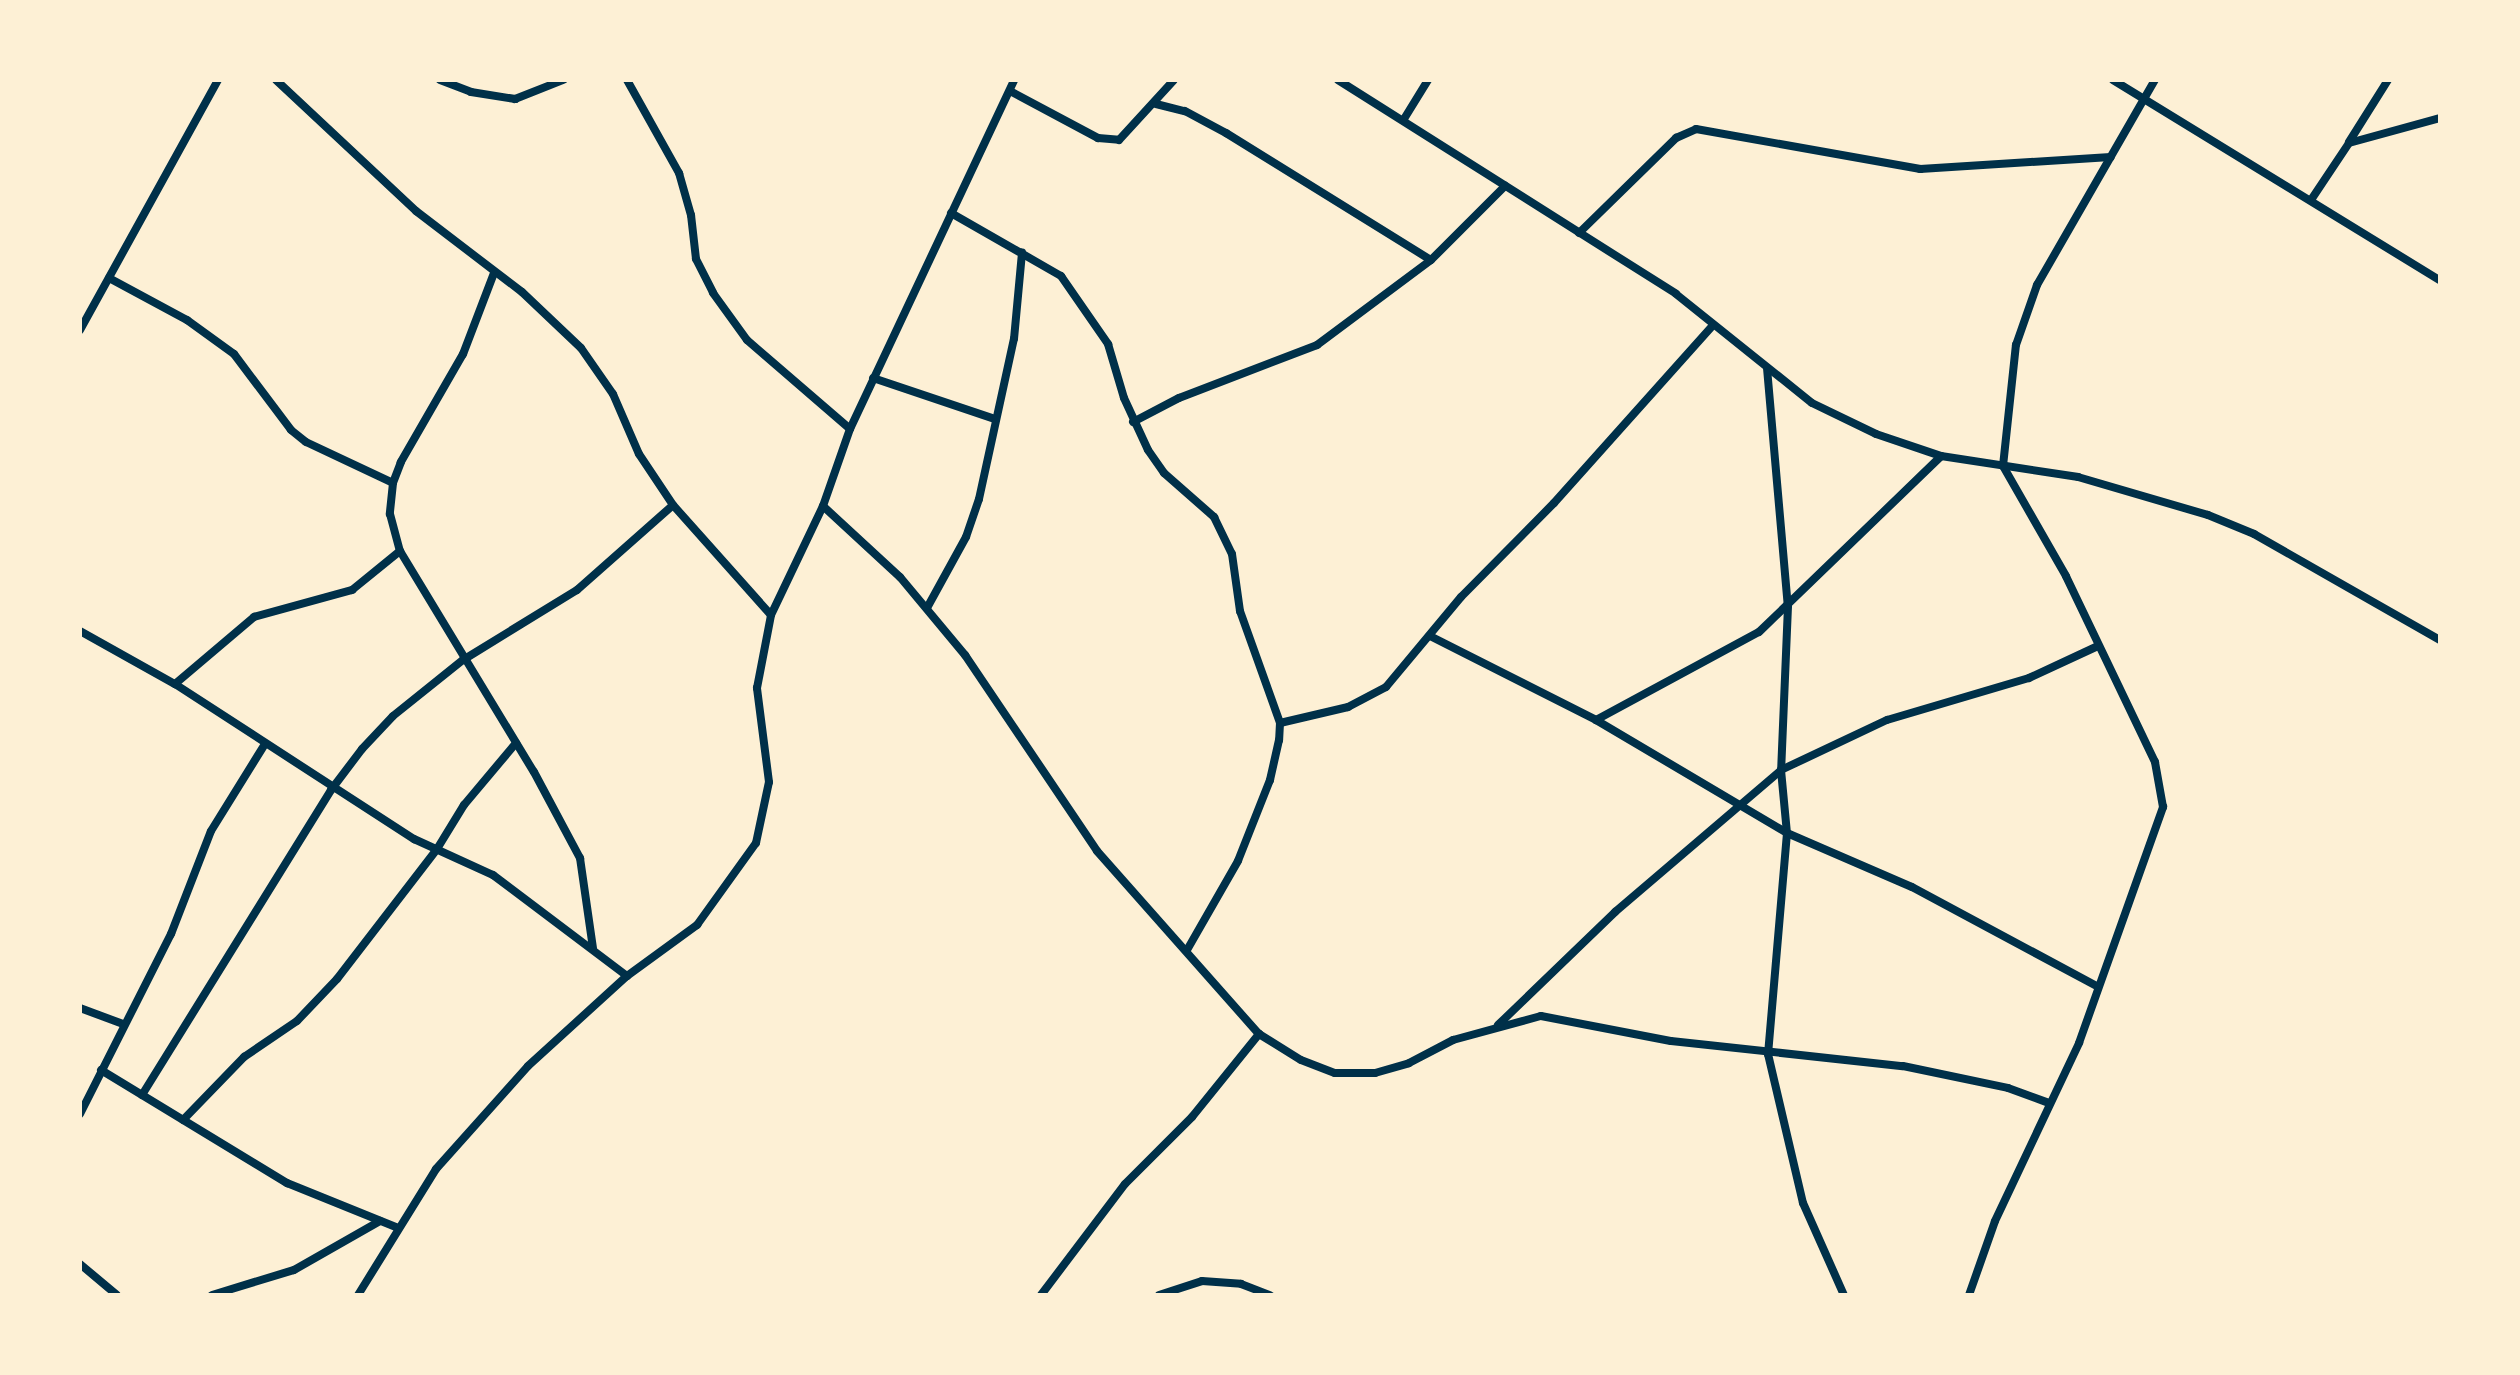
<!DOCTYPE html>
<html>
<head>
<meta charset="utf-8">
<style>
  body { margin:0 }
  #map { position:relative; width:2520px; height:1375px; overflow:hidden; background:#fdf0d5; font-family:"Source Serif 4",serif }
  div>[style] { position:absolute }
  .minor>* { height:8px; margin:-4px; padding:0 4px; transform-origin:4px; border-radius:4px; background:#003049 }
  span { translate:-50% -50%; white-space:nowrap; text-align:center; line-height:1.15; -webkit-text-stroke:6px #fdf0d5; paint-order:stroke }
  .frame { position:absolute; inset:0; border:82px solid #fdf0d5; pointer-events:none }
</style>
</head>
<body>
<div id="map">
  <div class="minor">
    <i style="left:276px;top:80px;width:192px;rotate:43.1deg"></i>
    <i style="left:416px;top:211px;width:133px;rotate:37.4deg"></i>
    <i style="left:522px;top:292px;width:81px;rotate:43.5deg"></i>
    <i style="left:581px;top:348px;width:56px;rotate:55.2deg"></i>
    <i style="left:613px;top:394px;width:65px;rotate:66.6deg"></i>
    <i style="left:639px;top:454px;width:61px;rotate:56.3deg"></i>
    <i style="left:673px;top:505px;width:147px;rotate:48.3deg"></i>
    <i style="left:440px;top:80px;width:33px;rotate:21deg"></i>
    <i style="left:471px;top:92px;width:45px;rotate:9deg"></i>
    <i style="left:515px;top:99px;width:52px;rotate:-21.6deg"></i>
    <i style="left:627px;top:80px;width:107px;rotate:60.8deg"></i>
    <i style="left:679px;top:173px;width:44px;rotate:74.1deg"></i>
    <i style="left:691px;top:215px;width:44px;rotate:83.5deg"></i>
    <i style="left:696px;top:259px;width:38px;rotate:63deg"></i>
    <i style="left:713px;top:293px;width:58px;rotate:54.1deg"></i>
    <i style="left:747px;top:340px;width:136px;rotate:40.8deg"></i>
    <i style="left:1338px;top:80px;width:400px;rotate:32.3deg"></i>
    <i style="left:1676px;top:294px;width:174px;rotate:38.7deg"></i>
    <i style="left:1812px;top:403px;width:71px;rotate:25.8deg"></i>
    <i style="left:1876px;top:434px;width:69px;rotate:18.7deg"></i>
    <i style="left:1941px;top:456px;width:139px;rotate:8.7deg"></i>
    <i style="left:2078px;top:477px;width:135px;rotate:16.3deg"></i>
    <i style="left:2208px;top:515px;width:50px;rotate:22.4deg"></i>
    <i style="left:2254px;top:534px;width:214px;rotate:29.7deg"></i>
    <i style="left:2113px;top:80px;width:383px;rotate:31.5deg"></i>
    <i style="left:1010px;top:91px;width:100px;rotate:28.1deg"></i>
    <i style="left:1098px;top:138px;width:21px;rotate:5deg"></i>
    <i style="left:1119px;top:140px;width:81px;rotate:-47.5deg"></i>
    <i style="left:1156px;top:104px;width:30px;rotate:14deg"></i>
    <i style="left:1185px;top:111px;width:47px;rotate:28.2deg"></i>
    <i style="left:1226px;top:133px;width:241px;rotate:31.8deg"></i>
    <i style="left:1404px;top:119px;width:46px;rotate:-58.4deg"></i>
    <i style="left:2349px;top:142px;width:73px;rotate:-57.8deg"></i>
    <i style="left:2311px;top:200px;width:69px;rotate:-56.3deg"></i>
    <i style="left:2349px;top:143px;width:94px;rotate:-15.4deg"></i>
    <i style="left:951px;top:213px;width:127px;rotate:29.8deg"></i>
    <i style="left:1061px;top:276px;width:83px;rotate:55.3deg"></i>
    <i style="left:1108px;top:344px;width:56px;rotate:73.5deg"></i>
    <i style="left:1124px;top:398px;width:57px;rotate:65.2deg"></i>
    <i style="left:1148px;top:450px;width:28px;rotate:55deg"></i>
    <i style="left:1164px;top:473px;width:67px;rotate:41.3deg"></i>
    <i style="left:1214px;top:517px;width:41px;rotate:64.1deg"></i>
    <i style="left:1232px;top:554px;width:58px;rotate:82deg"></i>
    <i style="left:1240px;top:611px;width:119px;rotate:70.3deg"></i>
    <i style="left:1280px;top:723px;width:17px;rotate:93deg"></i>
    <i style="left:1279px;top:740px;width:41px;rotate:102.7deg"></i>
    <i style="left:1270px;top:780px;width:87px;rotate:111.6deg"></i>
    <i style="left:1238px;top:861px;width:103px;rotate:119.8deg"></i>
    <i style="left:1579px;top:233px;width:136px;rotate:-44.4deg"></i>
    <i style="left:1676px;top:138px;width:22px;rotate:-24deg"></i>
    <i style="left:1696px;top:129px;width:228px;rotate:10.1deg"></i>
    <i style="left:1920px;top:169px;width:191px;rotate:-3.6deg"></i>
    <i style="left:494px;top:273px;width:87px;rotate:110.9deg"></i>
    <i style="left:463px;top:354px;width:125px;rotate:119.9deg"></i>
    <i style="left:401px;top:462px;width:22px;rotate:111deg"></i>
    <i style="left:393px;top:483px;width:31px;rotate:96deg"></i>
    <i style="left:390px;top:514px;width:38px;rotate:75deg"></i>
    <i style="left:400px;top:551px;width:258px;rotate:58.8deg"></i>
    <i style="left:534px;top:772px;width:98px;rotate:61.9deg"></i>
    <i style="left:580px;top:858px;width:91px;rotate:81.8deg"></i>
    <i style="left:109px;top:278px;width:89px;rotate:28.3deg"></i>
    <i style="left:187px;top:320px;width:58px;rotate:35.9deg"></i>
    <i style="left:234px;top:354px;width:95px;rotate:53.1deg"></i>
    <i style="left:291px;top:430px;width:19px;rotate:39deg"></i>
    <i style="left:306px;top:442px;width:96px;rotate:25.2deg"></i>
    <i style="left:80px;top:330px;width:286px;rotate:-61.1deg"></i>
    <i style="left:1767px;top:368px;width:239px;rotate:85deg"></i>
    <i style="left:1788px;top:606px;width:164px;rotate:92.4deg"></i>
    <i style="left:1781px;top:770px;width:63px;rotate:84.6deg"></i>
    <i style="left:1787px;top:833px;width:222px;rotate:94.9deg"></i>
    <i style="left:1768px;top:1054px;width:153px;rotate:76.8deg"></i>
    <i style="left:1803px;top:1203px;width:101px;rotate:66deg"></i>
    <i style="left:873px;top:378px;width:129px;rotate:18.6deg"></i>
    <i style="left:1133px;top:422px;width:52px;rotate:-27.6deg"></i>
    <i style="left:1179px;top:398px;width:148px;rotate:-21deg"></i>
    <i style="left:1317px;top:345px;width:142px;rotate:-36.7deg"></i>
    <i style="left:1431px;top:260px;width:105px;rotate:-45deg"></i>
    <i style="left:823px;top:506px;width:105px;rotate:42.7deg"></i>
    <i style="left:900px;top:577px;width:102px;rotate:50.2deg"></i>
    <i style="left:965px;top:655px;width:236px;rotate:56deg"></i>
    <i style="left:1097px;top:851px;width:244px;rotate:48.5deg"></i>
    <i style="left:1259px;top:1034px;width:49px;rotate:31.8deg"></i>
    <i style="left:1301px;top:1060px;width:36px;rotate:21deg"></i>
    <i style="left:1335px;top:1073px;width:40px"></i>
    <i style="left:1375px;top:1073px;width:35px;rotate:-16deg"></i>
    <i style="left:1409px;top:1063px;width:50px;rotate:-27.6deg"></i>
    <i style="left:1453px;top:1040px;width:91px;rotate:-15.3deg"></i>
    <i style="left:1541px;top:1016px;width:132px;rotate:10.9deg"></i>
    <i style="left:1671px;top:1041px;width:233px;rotate:6.2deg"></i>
    <i style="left:1903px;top:1066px;width:107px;rotate:11.8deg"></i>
    <i style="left:2008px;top:1088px;width:44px;rotate:20.1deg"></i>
    <i style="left:927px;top:608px;width:81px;rotate:-61.2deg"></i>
    <i style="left:966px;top:537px;width:40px;rotate:-71.1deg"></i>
    <i style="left:979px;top:499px;width:164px;rotate:-77.7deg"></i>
    <i style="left:1014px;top:339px;width:87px;rotate:-84.7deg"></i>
    <i style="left:80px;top:631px;width:109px;rotate:29.2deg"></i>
    <i style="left:175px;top:684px;width:285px;rotate:33deg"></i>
    <i style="left:414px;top:839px;width:87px;rotate:24.5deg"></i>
    <i style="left:493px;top:875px;width:168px;rotate:37deg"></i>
    <i style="left:1430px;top:636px;width:186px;rotate:26.8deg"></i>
    <i style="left:1596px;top:720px;width:222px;rotate:30.6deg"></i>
    <i style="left:1787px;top:833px;width:136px;rotate:23.4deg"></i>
    <i style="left:1912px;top:887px;width:210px;rotate:28.2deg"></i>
    <i style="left:175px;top:684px;width:104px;rotate:-40.3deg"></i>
    <i style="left:254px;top:617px;width:102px;rotate:-15.4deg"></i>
    <i style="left:352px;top:590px;width:62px;rotate:-39.1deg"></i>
    <i style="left:1596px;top:720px;width:185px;rotate:-28.4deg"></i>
    <i style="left:1759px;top:632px;width:253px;rotate:-44deg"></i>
    <i style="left:1280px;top:723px;width:70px;rotate:-13.2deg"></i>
    <i style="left:1348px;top:707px;width:43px;rotate:-27.8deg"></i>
    <i style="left:1386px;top:687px;width:117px;rotate:-50.2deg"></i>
    <i style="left:1461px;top:597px;width:132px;rotate:-45.3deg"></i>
    <i style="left:1554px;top:503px;width:239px;rotate:-48.2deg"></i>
    <i style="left:80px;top:1008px;width:46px;rotate:20.4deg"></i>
    <i style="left:1498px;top:1025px;width:163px;rotate:-44deg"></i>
    <i style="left:1615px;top:912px;width:218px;rotate:-40.5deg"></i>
    <i style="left:1781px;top:770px;width:117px;rotate:-25.3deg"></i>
    <i style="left:1887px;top:720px;width:148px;rotate:-16.5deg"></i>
    <i style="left:2029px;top:678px;width:76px;rotate:-24.9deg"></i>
    <i style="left:101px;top:1070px;width:218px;rotate:31.3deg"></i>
    <i style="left:287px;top:1183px;width:118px;rotate:22deg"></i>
    <i style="left:142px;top:1095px;width:359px;rotate:-58.2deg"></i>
    <i style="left:331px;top:790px;width:51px;rotate:-52.9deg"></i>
    <i style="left:362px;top:749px;width:45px;rotate:-46.8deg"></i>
    <i style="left:393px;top:716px;width:90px;rotate:-38.7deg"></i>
    <i style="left:463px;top:660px;width:134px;rotate:-31.6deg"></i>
    <i style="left:577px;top:590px;width:128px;rotate:-41.5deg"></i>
    <i style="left:80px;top:1114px;width:202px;rotate:-63.2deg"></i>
    <i style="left:171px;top:934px;width:110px;rotate:-68.8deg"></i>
    <i style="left:211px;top:831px;width:102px;rotate:-58.2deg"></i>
    <i style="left:183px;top:1120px;width:88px;rotate:-45.9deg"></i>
    <i style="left:244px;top:1057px;width:64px;rotate:-34.2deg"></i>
    <i style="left:297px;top:1021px;width:58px;rotate:-46.4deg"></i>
    <i style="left:337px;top:979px;width:164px;rotate:-52.4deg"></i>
    <i style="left:437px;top:849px;width:52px;rotate:-58.5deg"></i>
    <i style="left:464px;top:805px;width:81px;rotate:-50deg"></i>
    <i style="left:80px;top:1264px;width:48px;rotate:40deg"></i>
    <i style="left:212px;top:1295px;width:86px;rotate:-17deg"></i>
    <i style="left:294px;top:1270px;width:99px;rotate:-29.7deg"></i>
    <i style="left:358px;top:1295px;width:148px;rotate:-58.2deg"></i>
    <i style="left:436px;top:1169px;width:138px;rotate:-48.2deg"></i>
    <i style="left:528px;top:1066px;width:134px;rotate:-42.3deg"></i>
    <i style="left:627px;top:976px;width:87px;rotate:-36.1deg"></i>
    <i style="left:697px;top:925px;width:101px;rotate:-54.3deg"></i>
    <i style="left:756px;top:843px;width:62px;rotate:-78deg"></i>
    <i style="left:769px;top:782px;width:95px;rotate:-97.3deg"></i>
    <i style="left:757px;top:688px;width:74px;rotate:-79.1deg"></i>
    <i style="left:771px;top:615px;width:121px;rotate:-64.5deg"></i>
    <i style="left:823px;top:506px;width:82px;rotate:-70.7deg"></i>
    <i style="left:850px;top:429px;width:386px;rotate:-64.8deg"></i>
    <i style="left:1041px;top:1295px;width:139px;rotate:-52.9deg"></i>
    <i style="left:1125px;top:1184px;width:95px;rotate:-45deg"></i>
    <i style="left:1192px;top:1117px;width:107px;rotate:-51.1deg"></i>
    <i style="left:1159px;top:1295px;width:45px;rotate:-18deg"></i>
    <i style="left:1202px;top:1281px;width:39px;rotate:4deg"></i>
    <i style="left:1241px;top:1284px;width:31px;rotate:21deg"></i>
    <i style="left:1969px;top:1295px;width:78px;rotate:-70.6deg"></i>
    <i style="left:1995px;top:1221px;width:197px;rotate:-64.7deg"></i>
    <i style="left:2079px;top:1043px;width:251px;rotate:-70.4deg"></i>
    <i style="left:2163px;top:807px;width:46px;rotate:-100.1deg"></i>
    <i style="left:2155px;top:762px;width:206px;rotate:-115.6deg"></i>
    <i style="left:2066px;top:576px;width:127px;rotate:-119.8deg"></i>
    <i style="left:2003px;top:466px;width:122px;rotate:-83.9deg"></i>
    <i style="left:2016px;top:345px;width:64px;rotate:-70.7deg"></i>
    <i style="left:2037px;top:285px;width:237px;rotate:-60.1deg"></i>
  </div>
  <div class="frame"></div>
</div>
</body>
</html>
